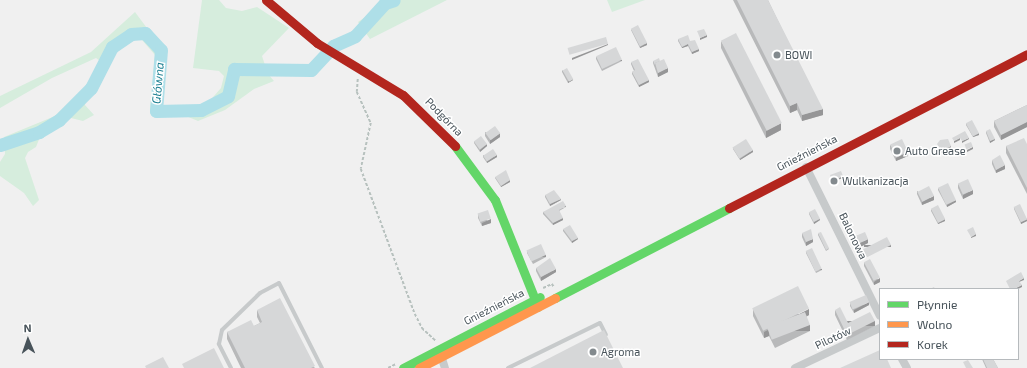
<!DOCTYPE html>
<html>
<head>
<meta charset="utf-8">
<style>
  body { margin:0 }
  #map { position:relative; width:1027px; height:368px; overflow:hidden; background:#f0f0f0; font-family:"Exo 2",sans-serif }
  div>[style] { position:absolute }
  .green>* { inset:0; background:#d6eddd }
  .river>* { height:13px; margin:-6.5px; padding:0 6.5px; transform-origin:6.5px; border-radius:6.5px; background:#aedfe8 }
  .path>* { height:1.5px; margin-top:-0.75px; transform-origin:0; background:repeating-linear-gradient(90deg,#b7c1be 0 3px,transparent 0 5px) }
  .lane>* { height:4px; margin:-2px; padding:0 2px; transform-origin:2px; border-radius:2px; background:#c7cacb }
  .street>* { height:8px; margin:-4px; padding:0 4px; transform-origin:4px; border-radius:4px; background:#c7cacb }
  .fast>* { height:9px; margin:-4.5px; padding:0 4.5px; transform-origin:4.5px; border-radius:4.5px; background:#63d668 }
  .slow>* { height:9px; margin:-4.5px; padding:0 4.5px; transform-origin:4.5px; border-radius:4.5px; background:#ff974d }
  .jam>* { height:9px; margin:-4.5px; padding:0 4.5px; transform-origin:4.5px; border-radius:4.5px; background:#b3261e }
  .wall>* { inset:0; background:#b8b9ba }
  .shaded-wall>* { inset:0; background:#969697; transform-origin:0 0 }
  .building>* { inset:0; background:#d6d7d8; transform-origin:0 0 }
  .dots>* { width:11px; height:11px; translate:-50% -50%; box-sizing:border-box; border:2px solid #fff; border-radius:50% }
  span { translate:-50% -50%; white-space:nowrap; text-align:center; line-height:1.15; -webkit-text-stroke:3px #fff; paint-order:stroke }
  .poi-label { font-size:11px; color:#48535a }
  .left { translate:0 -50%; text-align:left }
  .street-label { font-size:11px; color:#48535a }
  .water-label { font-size:12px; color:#177d8f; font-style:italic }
  .legend { position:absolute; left:879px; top:288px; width:140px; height:72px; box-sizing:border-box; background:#fff; border:1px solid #b6babd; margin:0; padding:5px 7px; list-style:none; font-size:12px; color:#48535a }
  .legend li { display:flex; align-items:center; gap:8px; height:20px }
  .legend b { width:20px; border:1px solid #b6babd }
  .north { position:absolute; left:8px; top:320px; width:40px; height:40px; -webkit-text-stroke:3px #fff; paint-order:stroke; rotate:358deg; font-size:11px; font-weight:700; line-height:16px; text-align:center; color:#48535a }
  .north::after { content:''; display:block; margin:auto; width:14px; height:18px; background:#48535a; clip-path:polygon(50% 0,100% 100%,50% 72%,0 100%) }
</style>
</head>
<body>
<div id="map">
  <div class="green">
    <i style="clip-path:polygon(202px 0,219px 0,226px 8px,242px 11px,257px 7px,289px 28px,262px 56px,268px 74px,274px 81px,254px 89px,225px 110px,198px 121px,186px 116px,155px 116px,150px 110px,155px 55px,142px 40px,133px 40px,112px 53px,86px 98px,85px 105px,94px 115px,83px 121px,67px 117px,40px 137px,36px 147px,28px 152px,25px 158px,39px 200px,33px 206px,24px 193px,0 176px,0 162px,5px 154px,4px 137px,55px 116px,93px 80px,100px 61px,96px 58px,52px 78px,0 108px,0 96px,91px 52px,135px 12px,164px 51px,160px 101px,163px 106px,185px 109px,207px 104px,221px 88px,224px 76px,219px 71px,193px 68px)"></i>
    <i style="clip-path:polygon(390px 0,447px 0,370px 39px,358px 22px)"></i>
    <i style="clip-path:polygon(607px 0,645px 0,612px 12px)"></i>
  </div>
  <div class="river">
    <i style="left:0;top:145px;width:41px;rotate:-18.4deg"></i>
    <i style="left:39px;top:132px;width:23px;rotate:-31deg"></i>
    <i style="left:59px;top:120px;width:45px;rotate:-45deg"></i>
    <i style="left:91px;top:88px;width:46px;rotate:-62.9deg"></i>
    <i style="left:112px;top:47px;width:23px;rotate:-34deg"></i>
    <i style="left:131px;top:34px;width:14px;rotate:-4deg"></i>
    <i style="left:145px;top:33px;width:23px;rotate:47deg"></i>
    <i style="left:161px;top:50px;width:61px;rotate:94.7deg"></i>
    <i style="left:156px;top:111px;width:45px;rotate:-1.3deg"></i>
    <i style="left:201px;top:110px;width:30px;rotate:-27deg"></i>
    <i style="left:228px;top:96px;width:28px;rotate:-77deg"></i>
    <i style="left:234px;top:69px;width:77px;rotate:0.7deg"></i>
    <i style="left:311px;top:70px;width:33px;rotate:-47deg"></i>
    <i style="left:333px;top:46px;width:24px;rotate:-24deg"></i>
    <i style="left:355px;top:36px;width:45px;rotate:-47.7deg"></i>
    <i style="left:385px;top:3px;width:9px;rotate:-18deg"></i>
  </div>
  <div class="path">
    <i style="left:358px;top:79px;width:13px;rotate:94deg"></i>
    <i style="left:357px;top:92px;width:34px;rotate:66deg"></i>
    <i style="left:371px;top:123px;width:47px;rotate:102.3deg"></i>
    <i style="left:361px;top:169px;width:155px;rotate:69.6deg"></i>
    <i style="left:415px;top:314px;width:16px;rotate:63deg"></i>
    <i style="left:422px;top:328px;width:19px;rotate:43deg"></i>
    <i style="left:543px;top:288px;width:10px;rotate:-24deg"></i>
    <i style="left:552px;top:284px;width:4px;rotate:56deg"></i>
    <i style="left:388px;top:368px;width:9px;rotate:-27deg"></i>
  </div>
  <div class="lane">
    <i style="left:231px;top:368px;width:27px;rotate:-117deg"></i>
    <i style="left:219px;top:344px;width:14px;rotate:-78deg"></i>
    <i style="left:222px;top:330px;width:53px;rotate:-44.2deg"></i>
    <i style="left:260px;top:293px;width:21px;rotate:-28deg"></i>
    <i style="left:279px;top:283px;width:95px;rotate:63.2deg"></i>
    <i style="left:508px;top:368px;width:102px;rotate:-26.1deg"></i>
    <i style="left:600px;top:323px;width:13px;rotate:63deg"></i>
  </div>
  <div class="street">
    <i style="left:806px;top:167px;width:166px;rotate:63.6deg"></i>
    <i style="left:440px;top:352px;width:17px;rotate:73deg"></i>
    <i style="left:902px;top:359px;width:10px;rotate:61deg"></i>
    <i style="left:795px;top:368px;width:94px;rotate:-25.2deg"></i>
  </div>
  <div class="fast">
    <i style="left:455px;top:146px;width:67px;rotate:53.5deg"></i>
    <i style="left:495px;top:200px;width:115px;rotate:68.1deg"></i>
    <i style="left:555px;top:298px;width:196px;rotate:-27.3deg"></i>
    <i style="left:403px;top:368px;width:154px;rotate:-27.4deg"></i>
  </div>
  <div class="slow">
    <i style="left:419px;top:368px;width:153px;rotate:-27.2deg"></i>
  </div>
  <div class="jam">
    <i style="left:266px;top:0;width:67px;rotate:40.1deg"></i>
    <i style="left:317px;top:43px;width:100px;rotate:31.2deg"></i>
    <i style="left:403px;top:95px;width:73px;rotate:44.4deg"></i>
    <i style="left:729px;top:208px;width:335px;rotate:-27.3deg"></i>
  </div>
  <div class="wall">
    <i style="clip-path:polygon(733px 0,768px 0,823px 115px,802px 121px,797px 110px,790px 113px)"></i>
    <i style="clip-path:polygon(631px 29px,647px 45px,640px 48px,631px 30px)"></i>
    <i style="clip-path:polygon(678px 39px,690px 41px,699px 51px,692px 54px,688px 46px,682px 48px,678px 41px)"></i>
    <i style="clip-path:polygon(721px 41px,781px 130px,766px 138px,721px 48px)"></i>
    <i style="clip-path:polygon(596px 57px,622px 61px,602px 71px,596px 59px)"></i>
    <i style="clip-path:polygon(653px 61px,660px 61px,668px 72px,658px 77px,653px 63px)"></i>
    <i style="clip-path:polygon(631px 62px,649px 82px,639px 87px,632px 74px,632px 72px,634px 71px,631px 64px)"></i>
    <i style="clip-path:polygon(562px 70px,573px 80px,568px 83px,562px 72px)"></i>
    <i style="clip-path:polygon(1027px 105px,1027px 127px,1001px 140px,994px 127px,994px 121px)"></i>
    <i style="clip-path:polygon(966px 123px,979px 135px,973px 137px,966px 125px)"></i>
    <i style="clip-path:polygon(986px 131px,995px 140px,990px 143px,986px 133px)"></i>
    <i style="clip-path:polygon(485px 132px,500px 137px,490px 144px,485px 136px)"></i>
    <i style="clip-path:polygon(474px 141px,487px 146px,480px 152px,474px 143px)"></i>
    <i style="clip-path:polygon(1027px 144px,1027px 194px,1006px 153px,1006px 146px)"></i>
    <i style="clip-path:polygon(890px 145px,908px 156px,896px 161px,890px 149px)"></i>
    <i style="clip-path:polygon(733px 148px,753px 152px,740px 160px,733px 149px)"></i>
    <i style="clip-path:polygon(483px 155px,497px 157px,487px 163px,483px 157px)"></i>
    <i style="clip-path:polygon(992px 160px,1005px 169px,996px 173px,992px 164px)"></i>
    <i style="clip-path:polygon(495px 177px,510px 182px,501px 187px,495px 178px)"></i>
    <i style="clip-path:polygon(958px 184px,973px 194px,963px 199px,958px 188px)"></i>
    <i style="clip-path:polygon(938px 188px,956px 202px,947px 207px,938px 190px)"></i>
    <i style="clip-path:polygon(917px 191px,934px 200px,922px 205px,917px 194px)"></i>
    <i style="clip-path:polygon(545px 195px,561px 200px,550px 206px,545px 197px)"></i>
    <i style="clip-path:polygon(566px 207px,559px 211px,563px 220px,553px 225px,543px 214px,543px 212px)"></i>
    <i style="clip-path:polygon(1014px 207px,1027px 219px,1027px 221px,1021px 224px,1014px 209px)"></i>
    <i style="clip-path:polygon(931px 209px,945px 221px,938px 224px,931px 211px)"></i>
    <i style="clip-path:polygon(809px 212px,820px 220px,814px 224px,809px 214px)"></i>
    <i style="clip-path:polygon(478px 214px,491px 223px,482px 226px,478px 218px)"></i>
    <i style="clip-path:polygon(563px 229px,578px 239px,572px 243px,563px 231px)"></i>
    <i style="clip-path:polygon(802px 233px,813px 242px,806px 246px,802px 237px)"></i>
    <i style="clip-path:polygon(818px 233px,829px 249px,826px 251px,818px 235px)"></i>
    <i style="clip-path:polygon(853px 238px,868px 243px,856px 249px,853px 241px)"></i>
    <i style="clip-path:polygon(527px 251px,546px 257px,533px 264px,527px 253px)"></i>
    <i style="clip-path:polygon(806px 251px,822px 270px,816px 273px,806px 253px)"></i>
    <i style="clip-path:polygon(864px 262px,880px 282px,874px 285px,864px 266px)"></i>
    <i style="clip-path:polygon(536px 268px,556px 272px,541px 281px,536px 271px)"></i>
    <i style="clip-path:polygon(850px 303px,869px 305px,854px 313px,850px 306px)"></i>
    <i style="clip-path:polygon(753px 309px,809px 315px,806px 317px,810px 331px,775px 348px,769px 336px,764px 338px,753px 316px)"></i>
    <i style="clip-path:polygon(257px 310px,315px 368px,241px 368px,227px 339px,227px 332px,254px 326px,260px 323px,257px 317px)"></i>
    <i style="clip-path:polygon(835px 310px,848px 323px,875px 326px,847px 340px,835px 315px)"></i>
    <i style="clip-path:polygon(982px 359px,993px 359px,998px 368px,986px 368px)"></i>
  </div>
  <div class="shaded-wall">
    <i style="clip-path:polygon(707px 35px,707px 37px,700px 40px,700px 38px)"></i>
    <i style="clip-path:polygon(647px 43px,647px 45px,640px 48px,640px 47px)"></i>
    <i style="clip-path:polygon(608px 44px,608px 45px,572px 60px,572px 58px)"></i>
    <i style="clip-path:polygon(688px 44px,688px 46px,682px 48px,682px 47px)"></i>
    <i style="clip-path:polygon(699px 49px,699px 51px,692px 54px,692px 52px)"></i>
    <i style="left:622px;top:60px;width:1px;height:22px;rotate:90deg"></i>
    <i style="clip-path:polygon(668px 68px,668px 72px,658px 77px,658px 73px)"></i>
    <i style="clip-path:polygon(573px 79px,573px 80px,568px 83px,568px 81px)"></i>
    <i style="clip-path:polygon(649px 80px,649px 82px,639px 87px,639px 85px)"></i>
    <i style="clip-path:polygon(797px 103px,797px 110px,790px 113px,790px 106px)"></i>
    <i style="clip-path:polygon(823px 109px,823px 115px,802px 121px,802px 115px)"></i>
    <i style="clip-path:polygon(1027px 122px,1027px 127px,1001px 140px,1001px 135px)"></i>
    <i style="clip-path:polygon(781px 123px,781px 130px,766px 138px,766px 131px)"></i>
    <i style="clip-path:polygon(500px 133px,500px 137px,490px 144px,490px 140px)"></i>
    <i style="clip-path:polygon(979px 133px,979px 135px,973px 137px,973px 136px)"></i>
    <i style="clip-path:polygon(960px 138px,960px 140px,954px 143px,954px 141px)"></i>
    <i style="clip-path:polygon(969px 138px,969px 139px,962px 143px,962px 141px)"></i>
    <i style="clip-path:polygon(995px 139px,995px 140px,990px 143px,990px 141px)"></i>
    <i style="clip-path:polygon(487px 144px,487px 146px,480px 152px,480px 150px)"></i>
    <i style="clip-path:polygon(951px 146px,951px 148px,941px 153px,941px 151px)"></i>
    <i style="clip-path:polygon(973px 147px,973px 149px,967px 152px,967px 150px)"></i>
    <i style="clip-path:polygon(753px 150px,753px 152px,740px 160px,740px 159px)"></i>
    <i style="clip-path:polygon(908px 152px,908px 156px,896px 161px,896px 158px)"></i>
    <i style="clip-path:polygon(497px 155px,497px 157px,487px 163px,487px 161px)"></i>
    <i style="clip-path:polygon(1005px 165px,1005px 169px,996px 173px,996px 170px)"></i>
    <i style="clip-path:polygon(843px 176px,843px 178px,832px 182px,832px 181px)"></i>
    <i style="clip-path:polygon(510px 180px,510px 182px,501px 187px,501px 186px)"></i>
    <i style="clip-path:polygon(973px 190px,973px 194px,963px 199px,963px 195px)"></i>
    <i style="clip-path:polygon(934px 196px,934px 200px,922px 205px,922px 202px)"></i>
    <i style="clip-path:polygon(561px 199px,561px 200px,550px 206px,550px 204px)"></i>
    <i style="clip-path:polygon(956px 200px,956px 202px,947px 207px,947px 205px)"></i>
    <i style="left:566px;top:206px;width:1px;height:8px;rotate:90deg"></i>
    <i style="clip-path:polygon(563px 218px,563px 220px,553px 225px,553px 223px)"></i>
    <i style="clip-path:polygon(491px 219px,491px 223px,482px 226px,482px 223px)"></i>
    <i style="clip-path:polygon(820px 219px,820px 220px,814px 224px,814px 222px)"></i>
    <i style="clip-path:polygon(945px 219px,945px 221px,938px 224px,938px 222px)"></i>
    <i style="clip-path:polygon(1027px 219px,1027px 221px,1021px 224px,1021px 222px)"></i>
    <i style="clip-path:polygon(976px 234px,976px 236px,971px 238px,971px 237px)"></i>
    <i style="clip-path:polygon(578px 238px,578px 239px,572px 243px,572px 241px)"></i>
    <i style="clip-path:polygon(813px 239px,813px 242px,806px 246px,806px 242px)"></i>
    <i style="clip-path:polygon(868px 239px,868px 243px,856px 249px,856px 245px)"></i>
    <i style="left:891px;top:245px;width:2px;height:27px;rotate:90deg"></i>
    <i style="left:546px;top:255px;width:2px;height:15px;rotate:90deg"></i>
    <i style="clip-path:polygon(556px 269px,556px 272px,541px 281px,541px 277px)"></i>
    <i style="left:822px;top:269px;width:1px;height:7px;rotate:90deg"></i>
    <i style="clip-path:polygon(880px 278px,880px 282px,874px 285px,874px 282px)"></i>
    <i style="clip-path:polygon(1024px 278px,1024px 280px,1019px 282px,1019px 281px)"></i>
    <i style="clip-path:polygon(1022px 285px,1022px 287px,1018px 289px,1014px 289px)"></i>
    <i style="clip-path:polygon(869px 302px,869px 305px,854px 313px,854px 310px)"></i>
    <i style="clip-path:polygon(809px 309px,809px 315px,771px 335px,769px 331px,769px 336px,764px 338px,764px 332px)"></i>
    <i style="left:875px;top:321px;width:5px;height:31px;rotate:90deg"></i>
    <i style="left:810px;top:325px;width:6px;height:39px;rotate:90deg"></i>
  </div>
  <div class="building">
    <i style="clip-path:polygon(737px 0,768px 0,823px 109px,802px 115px,797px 103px,790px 106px)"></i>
    <i style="left:638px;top:25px;width:20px;height:8px;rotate:63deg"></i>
    <i style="clip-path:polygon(704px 29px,707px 35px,700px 38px,697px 31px)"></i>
    <i style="left:736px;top:33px;width:101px;height:17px;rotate:63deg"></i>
    <i style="clip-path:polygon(688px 35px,690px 41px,695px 40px,699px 49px,692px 52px,688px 44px,682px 47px,678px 39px)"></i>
    <i style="left:606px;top:37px;width:7px;height:40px;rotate:74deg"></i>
    <i style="left:616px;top:47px;width:14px;height:22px;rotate:65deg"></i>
    <i style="clip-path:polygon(659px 58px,660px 61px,655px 63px,655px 65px,653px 61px)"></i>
    <i style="clip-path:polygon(638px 59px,649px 80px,639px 85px,632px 72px,635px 70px,631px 62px)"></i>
    <i style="clip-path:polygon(664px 59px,668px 68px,658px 73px,655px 63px)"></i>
    <i style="left:567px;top:68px;width:13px;height:5px;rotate:61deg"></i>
    <i style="clip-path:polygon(1027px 105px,1027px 122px,1001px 135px,994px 121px)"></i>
    <i style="left:972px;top:120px;width:15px;height:7px;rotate:62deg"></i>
    <i style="left:495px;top:126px;width:9px;height:12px;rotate:54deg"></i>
    <i style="clip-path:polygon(990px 129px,995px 139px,990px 141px,986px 131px)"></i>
    <i style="clip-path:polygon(965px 131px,969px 138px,962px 141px,960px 138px,954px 141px,952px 138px)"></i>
    <i style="left:481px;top:136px;width:10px;height:9px;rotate:53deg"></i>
    <i style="clip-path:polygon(1024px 138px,1027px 144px,1027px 188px,1006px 146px)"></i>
    <i style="left:746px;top:139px;width:13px;height:16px;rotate:58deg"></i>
    <i style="left:902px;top:139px;width:14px;height:13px;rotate:65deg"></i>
    <i style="clip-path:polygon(948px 139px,951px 146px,941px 151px,937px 144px,940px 140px)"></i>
    <i style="left:971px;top:142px;width:5px;height:7px;rotate:68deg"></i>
    <i style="left:493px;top:149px;width:7px;height:12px;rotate:56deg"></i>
    <i style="clip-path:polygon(1000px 155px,1005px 165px,996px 170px,992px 160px)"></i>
    <i style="clip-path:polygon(506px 170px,510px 180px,501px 186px,495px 177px)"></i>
    <i style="clip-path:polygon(841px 171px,843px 176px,832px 181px,830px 175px)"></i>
    <i style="left:968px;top:179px;width:12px;height:11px;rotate:66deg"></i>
    <i style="left:948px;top:183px;width:19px;height:11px;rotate:65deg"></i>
    <i style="left:929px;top:186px;width:11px;height:13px;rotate:63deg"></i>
    <i style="clip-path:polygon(554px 190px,561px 199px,550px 204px,545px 195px)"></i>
    <i style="clip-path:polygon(563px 201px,566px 206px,559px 210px,563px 218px,553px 223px,543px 212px)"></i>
    <i style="left:1020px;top:204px;width:17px;height:7px;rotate:65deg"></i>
    <i style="left:938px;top:205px;width:16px;height:8px;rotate:63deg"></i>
    <i style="left:815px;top:209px;width:11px;height:7px;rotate:63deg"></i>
    <i style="left:488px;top:210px;width:9px;height:11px;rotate:72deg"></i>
    <i style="clip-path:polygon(570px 225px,578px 238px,572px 241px,563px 229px)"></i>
    <i style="clip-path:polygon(973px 227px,976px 234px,971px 237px,967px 230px)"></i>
    <i style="clip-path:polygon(811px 229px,813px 239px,806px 242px,802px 233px)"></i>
    <i style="clip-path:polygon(821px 232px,829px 248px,826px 250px,818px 233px)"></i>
    <i style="left:865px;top:232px;width:8px;height:13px;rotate:67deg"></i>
    <i style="left:887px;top:237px;width:9px;height:27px;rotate:63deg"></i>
    <i style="left:541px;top:244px;width:12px;height:16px;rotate:66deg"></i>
    <i style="left:812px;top:248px;width:23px;height:7px;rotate:65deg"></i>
    <i style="clip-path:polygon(550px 258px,556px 269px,541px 277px,536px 268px)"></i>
    <i style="left:870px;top:259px;width:21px;height:7px;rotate:62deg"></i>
    <i style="clip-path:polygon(1021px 272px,1024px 278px,1019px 281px,1022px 285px,1014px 289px,1010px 289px,1006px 281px)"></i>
    <i style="left:798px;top:286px;width:25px;height:51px;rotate:64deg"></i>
    <i style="clip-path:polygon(934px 287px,935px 289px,930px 289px)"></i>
    <i style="left:866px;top:295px;width:8px;height:18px;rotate:67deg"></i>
    <i style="clip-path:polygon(280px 298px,315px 366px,311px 368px,245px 368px,227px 332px,251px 320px,254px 326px,262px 322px,257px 310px)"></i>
    <i style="clip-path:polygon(840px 307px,848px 323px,870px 312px,875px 321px,847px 335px,835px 310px)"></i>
    <i style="left:805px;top:312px;width:14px;height:41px;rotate:69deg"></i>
    <i style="clip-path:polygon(604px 330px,623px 368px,530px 368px)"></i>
    <i style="clip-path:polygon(214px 348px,224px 368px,184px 368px,182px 364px)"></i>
    <i style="clip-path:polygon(880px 350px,880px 359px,887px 359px,891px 368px,840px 368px)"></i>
    <i style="clip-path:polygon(163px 357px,169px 368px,146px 368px,145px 366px)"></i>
    <i style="clip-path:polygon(983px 359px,993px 359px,998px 368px,987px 368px)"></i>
    <i style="clip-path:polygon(968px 360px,973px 368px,966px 368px,963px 362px)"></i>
  </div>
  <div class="dots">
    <i style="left:777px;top:55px;background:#838a8e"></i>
    <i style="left:897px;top:151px;background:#838a8e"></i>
    <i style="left:834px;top:181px;background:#838a8e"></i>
    <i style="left:593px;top:352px;background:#838a8e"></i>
  </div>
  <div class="poi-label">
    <span class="left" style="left:785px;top:55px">BOWI</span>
    <span class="left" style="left:905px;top:151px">Auto Grease</span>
    <span class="left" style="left:842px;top:181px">Wulkanizacja</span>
    <span class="left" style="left:601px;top:352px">Agroma</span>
  </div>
  <div class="street-label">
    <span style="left:444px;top:117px;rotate:46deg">Podgórna</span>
    <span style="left:807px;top:153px;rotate:-27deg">Gnieźnieńska</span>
    <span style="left:853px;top:236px;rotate:64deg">Balonowa</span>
    <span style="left:494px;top:307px;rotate:-27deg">Gnieźnieńska</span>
    <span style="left:833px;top:338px;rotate:-25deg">Pilotów</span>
  </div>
  <div class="water-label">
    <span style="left:158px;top:83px;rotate:-85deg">Główna</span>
  </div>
  <ul class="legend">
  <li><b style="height:5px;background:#63d668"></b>Płynnie</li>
  <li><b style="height:5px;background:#ff974d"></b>Wolno</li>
  <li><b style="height:5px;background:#b3261e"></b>Korek</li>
  </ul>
  <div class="north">N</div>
</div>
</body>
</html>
